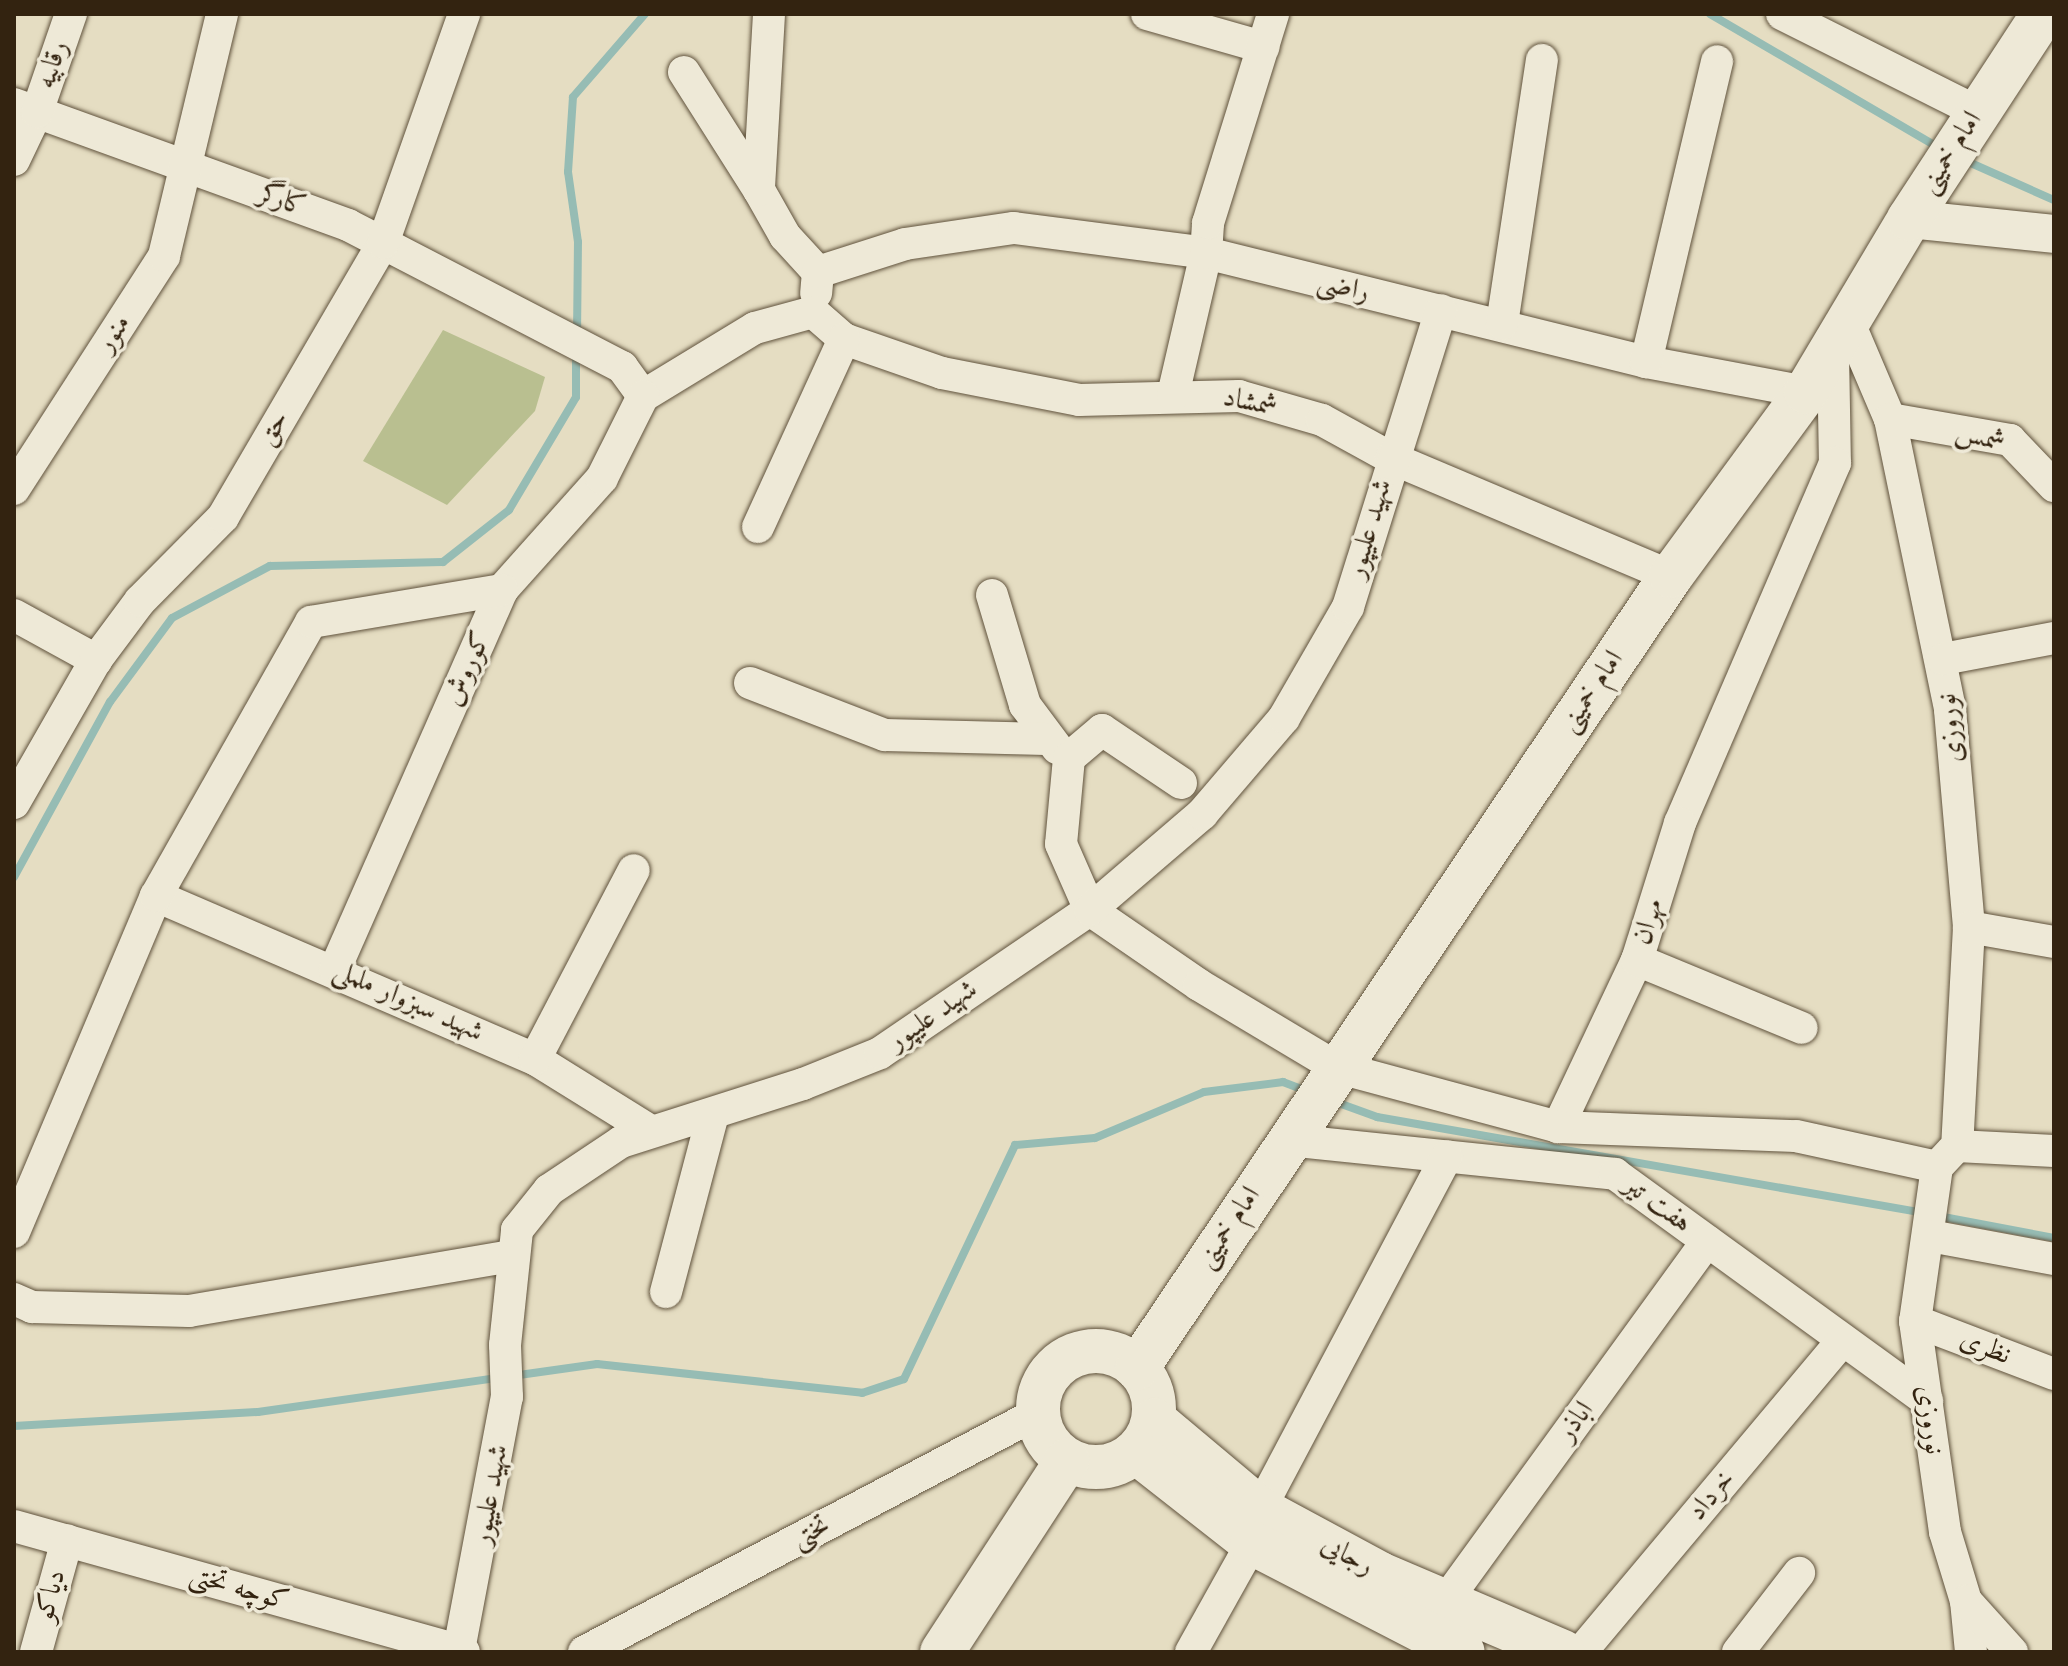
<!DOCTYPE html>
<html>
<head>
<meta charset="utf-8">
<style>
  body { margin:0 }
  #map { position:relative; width:2068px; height:1666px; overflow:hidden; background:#e5ddc2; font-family:"Old Standard TT",Amiri,serif }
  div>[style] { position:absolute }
  .green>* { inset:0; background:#b9bf90 }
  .stream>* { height:8px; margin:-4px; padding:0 4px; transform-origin:4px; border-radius:4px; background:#96bcb4 }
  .roads { filter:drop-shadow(0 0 2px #60523c) drop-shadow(0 0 2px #60523c) }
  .minor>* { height:32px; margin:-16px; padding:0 16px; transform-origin:16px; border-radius:16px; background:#eee9d7 }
  .tertiary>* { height:38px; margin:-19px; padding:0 19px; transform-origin:19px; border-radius:19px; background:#eee9d7 }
  .secondary>* { height:44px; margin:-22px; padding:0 22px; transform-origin:22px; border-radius:22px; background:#eee9d7 }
  .secondary>.ring { margin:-22px; padding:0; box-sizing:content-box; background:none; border:44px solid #eee9d7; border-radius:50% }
  span { translate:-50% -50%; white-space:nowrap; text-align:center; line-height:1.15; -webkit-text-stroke:7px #eee9d7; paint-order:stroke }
  .street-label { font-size:28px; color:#332310 }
  .frame { position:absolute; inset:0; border:16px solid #332310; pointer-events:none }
</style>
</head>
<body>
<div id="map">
  <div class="green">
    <i style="clip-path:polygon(443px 330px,545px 377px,535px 411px,447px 505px,363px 461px)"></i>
  </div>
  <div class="stream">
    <i style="left:1710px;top:14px;width:268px;rotate:30.3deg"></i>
    <i style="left:1964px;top:160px;width:98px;rotate:24deg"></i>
    <i style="left:577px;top:336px;width:94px;rotate:-89.4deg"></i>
    <i style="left:578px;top:242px;width:71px;rotate:-98.1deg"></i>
    <i style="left:568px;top:172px;width:75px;rotate:-86.2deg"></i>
    <i style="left:573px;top:97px;width:110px;rotate:-49.1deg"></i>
    <i style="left:14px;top:877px;width:200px;rotate:-61.3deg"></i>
    <i style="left:110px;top:702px;width:104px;rotate:-53.6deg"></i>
    <i style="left:172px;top:618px;width:111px;rotate:-28deg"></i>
    <i style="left:270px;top:566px;width:173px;rotate:-1.3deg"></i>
    <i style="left:443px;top:562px;width:84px;rotate:-38.2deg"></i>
    <i style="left:509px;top:510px;width:131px;rotate:-59.3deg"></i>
    <i style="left:576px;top:397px;width:44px;rotate:-90deg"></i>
    <i style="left:1333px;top:1101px;width:47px;rotate:20deg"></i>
    <i style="left:1377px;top:1117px;width:555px;rotate:9.95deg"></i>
    <i style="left:1938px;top:1216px;width:118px;rotate:10.7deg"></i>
    <i style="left:512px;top:1376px;width:86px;rotate:-8deg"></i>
    <i style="left:597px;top:1364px;width:267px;rotate:6.2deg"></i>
    <i style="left:862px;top:1393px;width:44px;rotate:-18.4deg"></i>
    <i style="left:904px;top:1379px;width:259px;rotate:-64.6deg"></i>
    <i style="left:1015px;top:1145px;width:80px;rotate:-5deg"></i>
    <i style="left:1095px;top:1138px;width:118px;rotate:-22.9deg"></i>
    <i style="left:1204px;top:1092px;width:80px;rotate:-7.2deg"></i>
    <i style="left:1283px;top:1082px;width:28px;rotate:21deg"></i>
    <i style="left:14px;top:1426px;width:244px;rotate:-3.3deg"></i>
    <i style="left:258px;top:1412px;width:242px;rotate:-8.1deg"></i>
  </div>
  <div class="roads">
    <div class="minor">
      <i style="left:769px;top:14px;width:176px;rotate:93.3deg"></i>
      <i style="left:759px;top:190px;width:53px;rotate:60.5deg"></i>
      <i style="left:785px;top:236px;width:49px;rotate:47.5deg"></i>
      <i style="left:818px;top:272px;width:21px;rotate:95deg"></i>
      <i style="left:1147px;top:14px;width:121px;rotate:15.9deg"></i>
      <i style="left:1782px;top:14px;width:219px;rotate:26.6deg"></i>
      <i style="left:684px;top:72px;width:140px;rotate:57.6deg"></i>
      <i style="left:14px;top:104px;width:355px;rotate:19.9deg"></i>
      <i style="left:348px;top:225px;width:309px;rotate:27.4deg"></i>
      <i style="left:622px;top:367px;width:36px;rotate:54deg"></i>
      <i style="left:14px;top:160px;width:53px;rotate:-64.4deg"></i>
      <i style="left:37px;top:112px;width:104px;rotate:-70.9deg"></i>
      <i style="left:818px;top:272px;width:91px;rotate:-17.8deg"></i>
      <i style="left:905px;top:244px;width:110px;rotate:-8.4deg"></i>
      <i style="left:1014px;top:228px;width:194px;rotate:7.4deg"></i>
      <i style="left:1206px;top:253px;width:453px;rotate:13.9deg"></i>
      <i style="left:1646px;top:362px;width:163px;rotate:10.6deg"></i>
      <i style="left:813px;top:312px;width:41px;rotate:41.1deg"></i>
      <i style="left:844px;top:339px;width:104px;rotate:19.1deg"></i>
      <i style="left:942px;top:373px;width:140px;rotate:11.1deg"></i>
      <i style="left:1079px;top:400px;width:160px;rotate:-1.4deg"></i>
      <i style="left:1239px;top:396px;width:86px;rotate:16.1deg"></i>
      <i style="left:1322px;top:420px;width:79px;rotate:28.8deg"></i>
      <i style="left:1391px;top:458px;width:304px;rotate:22.9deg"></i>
      <i style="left:1849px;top:323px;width:104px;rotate:66.9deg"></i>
      <i style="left:1890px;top:419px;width:297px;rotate:78.3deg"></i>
      <i style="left:1950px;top:710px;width:218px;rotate:85deg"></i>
      <i style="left:1969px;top:927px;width:219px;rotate:93.1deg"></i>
      <i style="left:1502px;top:324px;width:267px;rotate:-81.4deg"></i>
      <i style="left:1833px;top:352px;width:111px;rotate:89deg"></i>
      <i style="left:1835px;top:463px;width:392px;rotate:113.3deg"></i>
      <i style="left:1680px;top:823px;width:144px;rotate:107.4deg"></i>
      <i style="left:1637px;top:960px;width:185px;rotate:115.3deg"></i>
      <i style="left:1558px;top:1127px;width:238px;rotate:2.2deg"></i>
      <i style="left:1796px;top:1136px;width:144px;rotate:12.4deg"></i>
      <i style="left:1646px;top:362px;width:309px;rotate:-76.7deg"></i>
      <i style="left:1173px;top:395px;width:146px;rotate:-76.9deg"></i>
      <i style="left:1206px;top:253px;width:30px;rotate:-86deg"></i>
      <i style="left:1208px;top:223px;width:219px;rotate:-72.7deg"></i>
      <i style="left:643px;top:396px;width:131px;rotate:-31.3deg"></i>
      <i style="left:755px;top:328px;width:60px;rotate:-15.4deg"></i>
      <i style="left:1890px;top:419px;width:122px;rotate:9.9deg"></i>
      <i style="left:2010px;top:440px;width:64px;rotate:46.3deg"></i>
      <i style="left:14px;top:489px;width:277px;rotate:-57.2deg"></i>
      <i style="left:164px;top:256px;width:249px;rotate:-76.5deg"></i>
      <i style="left:758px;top:527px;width:207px;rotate:-65.4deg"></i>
      <i style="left:992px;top:595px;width:115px;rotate:73.3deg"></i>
      <i style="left:1025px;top:705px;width:54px;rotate:53.3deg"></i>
      <i style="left:14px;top:615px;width:94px;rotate:28.8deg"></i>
      <i style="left:1943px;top:659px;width:113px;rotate:-10.7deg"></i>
      <i style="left:750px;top:683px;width:145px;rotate:21.1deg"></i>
      <i style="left:885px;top:735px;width:161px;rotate:1.4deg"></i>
      <i style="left:1181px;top:783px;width:95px;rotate:-146.1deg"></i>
      <i style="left:1102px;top:730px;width:43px;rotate:139.7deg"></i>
      <i style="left:1069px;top:758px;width:86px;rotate:95.3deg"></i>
      <i style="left:1061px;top:844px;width:72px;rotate:66.3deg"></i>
      <i style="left:1090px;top:910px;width:132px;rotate:34.5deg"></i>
      <i style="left:1199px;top:985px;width:160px;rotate:30.9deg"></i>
      <i style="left:1336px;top:1067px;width:230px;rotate:15.1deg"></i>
      <i style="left:14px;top:803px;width:165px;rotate:-60.2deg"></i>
      <i style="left:96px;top:660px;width:74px;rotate:-53.3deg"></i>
      <i style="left:140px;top:601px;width:118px;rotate:-45.3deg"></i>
      <i style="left:223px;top:517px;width:317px;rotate:-59.7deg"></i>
      <i style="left:383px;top:243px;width:243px;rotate:-70.5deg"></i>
      <i style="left:156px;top:896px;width:413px;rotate:23.3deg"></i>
      <i style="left:535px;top:1059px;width:134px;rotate:31.9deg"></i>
      <i style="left:1969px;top:927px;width:86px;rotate:10deg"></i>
      <i style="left:1637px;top:960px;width:178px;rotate:22.4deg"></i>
      <i style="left:335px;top:969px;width:414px;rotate:-66.2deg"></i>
      <i style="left:502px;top:590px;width:150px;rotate:-48.2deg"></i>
      <i style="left:602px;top:478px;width:92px;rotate:-63.4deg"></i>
      <i style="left:535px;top:1059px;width:213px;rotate:-62.4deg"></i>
      <i style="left:1288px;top:1140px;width:329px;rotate:5.9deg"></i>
      <i style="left:1615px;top:1174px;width:386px;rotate:36deg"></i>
      <i style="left:1957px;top:1146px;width:97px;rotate:3deg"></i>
      <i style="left:1952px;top:1151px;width:22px;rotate:133deg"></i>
      <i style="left:1937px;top:1167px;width:156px;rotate:98.1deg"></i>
      <i style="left:1915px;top:1321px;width:213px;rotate:81.9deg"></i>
      <i style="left:1945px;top:1532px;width:72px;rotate:73.1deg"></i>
      <i style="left:1966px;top:1601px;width:51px;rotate:84.4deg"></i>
      <i style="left:14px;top:1232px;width:365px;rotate:-67.1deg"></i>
      <i style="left:156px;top:896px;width:315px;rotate:-60.5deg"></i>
      <i style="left:311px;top:622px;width:194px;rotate:-9.5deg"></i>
      <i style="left:1930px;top:1236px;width:126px;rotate:10.5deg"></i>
      <i style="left:666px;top:1292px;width:184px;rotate:-75.2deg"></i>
      <i style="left:14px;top:1299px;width:20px;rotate:24deg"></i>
      <i style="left:32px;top:1307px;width:157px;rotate:1.5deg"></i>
      <i style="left:189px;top:1311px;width:328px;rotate:-9.7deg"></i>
      <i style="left:1915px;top:1321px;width:149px;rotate:20.9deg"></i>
      <i style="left:1260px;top:1509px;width:399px;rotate:-62.1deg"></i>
      <i style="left:14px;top:1526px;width:467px;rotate:15.6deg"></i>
      <i style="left:1966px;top:1601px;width:69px;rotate:48deg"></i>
      <i style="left:1445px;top:1602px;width:446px;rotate:-54deg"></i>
      <i style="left:459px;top:1650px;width:258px;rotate:-79.3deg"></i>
      <i style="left:507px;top:1397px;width:52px;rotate:-92.2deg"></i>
      <i style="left:505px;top:1345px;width:116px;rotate:-84deg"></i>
      <i style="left:517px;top:1230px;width:51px;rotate:-51.3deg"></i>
      <i style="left:549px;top:1190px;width:87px;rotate:-33.7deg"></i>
      <i style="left:621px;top:1142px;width:191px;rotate:-17.7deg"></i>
      <i style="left:803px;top:1084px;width:83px;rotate:-21.9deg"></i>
      <i style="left:880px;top:1053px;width:254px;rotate:-34.3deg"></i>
      <i style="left:1090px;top:910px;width:148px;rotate:-40.6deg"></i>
      <i style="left:1202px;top:814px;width:126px;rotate:-49.5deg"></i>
      <i style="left:1284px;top:718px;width:128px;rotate:-60deg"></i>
      <i style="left:1348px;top:607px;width:311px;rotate:-72.6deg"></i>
      <i style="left:36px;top:1652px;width:116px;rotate:-74.5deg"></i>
      <i style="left:584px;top:1652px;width:513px;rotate:-27.76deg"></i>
      <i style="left:1191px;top:1652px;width:125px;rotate:-60.8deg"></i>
      <i style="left:1581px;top:1652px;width:407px;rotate:-50deg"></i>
      <i style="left:1738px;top:1652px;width:100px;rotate:-52.3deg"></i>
    </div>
    <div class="tertiary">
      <i style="left:1909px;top:219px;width:146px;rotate:5.9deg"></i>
    </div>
    <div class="secondary">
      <i class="ring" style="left:1038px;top:1351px;width:72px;height:72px"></i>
      <i style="left:1137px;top:1368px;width:955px;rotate:-56.01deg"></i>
      <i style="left:1671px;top:576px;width:228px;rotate:-53.7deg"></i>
      <i style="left:1806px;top:392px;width:201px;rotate:-59.2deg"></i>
      <i style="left:1909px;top:219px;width:245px;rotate:-56.8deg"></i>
      <i style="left:1154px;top:1420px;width:138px;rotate:40deg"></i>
      <i style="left:1260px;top:1509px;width:136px;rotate:28.4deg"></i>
      <i style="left:1380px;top:1574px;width:199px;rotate:23.1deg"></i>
      <i style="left:1136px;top:1452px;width:147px;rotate:38.1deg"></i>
      <i style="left:1252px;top:1543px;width:237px;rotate:27.3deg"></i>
      <i style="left:942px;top:1652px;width:229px;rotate:-56.9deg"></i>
    </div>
  </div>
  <div class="street-label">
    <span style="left:53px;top:65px;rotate:-71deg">رقابیه</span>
    <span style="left:1951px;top:153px;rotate:-57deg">امام خمینی</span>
    <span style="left:282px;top:201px;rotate:20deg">کارگر</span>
    <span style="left:1343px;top:288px;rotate:13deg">راضی</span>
    <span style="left:114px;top:334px;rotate:-56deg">منور</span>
    <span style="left:1250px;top:403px;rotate:11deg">شمشاد</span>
    <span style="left:274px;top:429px;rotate:-60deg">حق</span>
    <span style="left:1980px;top:438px;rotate:14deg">شمس</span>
    <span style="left:1370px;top:529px;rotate:-74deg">شهید علیپور</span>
    <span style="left:468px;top:669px;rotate:-66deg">کوروش</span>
    <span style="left:1592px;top:692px;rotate:-56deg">امام خمینی</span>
    <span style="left:1951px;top:728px;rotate:-96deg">نوروزی</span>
    <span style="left:1649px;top:922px;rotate:-72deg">مهران</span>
    <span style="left:408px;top:1002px;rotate:24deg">شهید سبزوار ململی</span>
    <span style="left:933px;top:1016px;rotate:-35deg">شهید علیپور</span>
    <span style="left:1657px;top:1205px;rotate:36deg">هفت تیر</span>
    <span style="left:1229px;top:1228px;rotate:-56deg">امام خمینی</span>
    <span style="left:1985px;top:1348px;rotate:21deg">نظری</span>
    <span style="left:1929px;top:1420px;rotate:82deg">نوروزی</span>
    <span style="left:1576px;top:1422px;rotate:-54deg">اباذر</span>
    <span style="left:491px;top:1495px;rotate:-80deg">شهید علیپور</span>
    <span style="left:1712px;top:1496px;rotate:-50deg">خرداد</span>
    <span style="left:811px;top:1533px;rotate:-28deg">تختی</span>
    <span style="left:1347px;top:1556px;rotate:28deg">رجایی</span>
    <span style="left:239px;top:1589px;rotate:16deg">کوچه تختی</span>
    <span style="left:51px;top:1596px;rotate:-75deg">دیاکو</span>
  </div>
  <div class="frame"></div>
</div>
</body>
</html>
